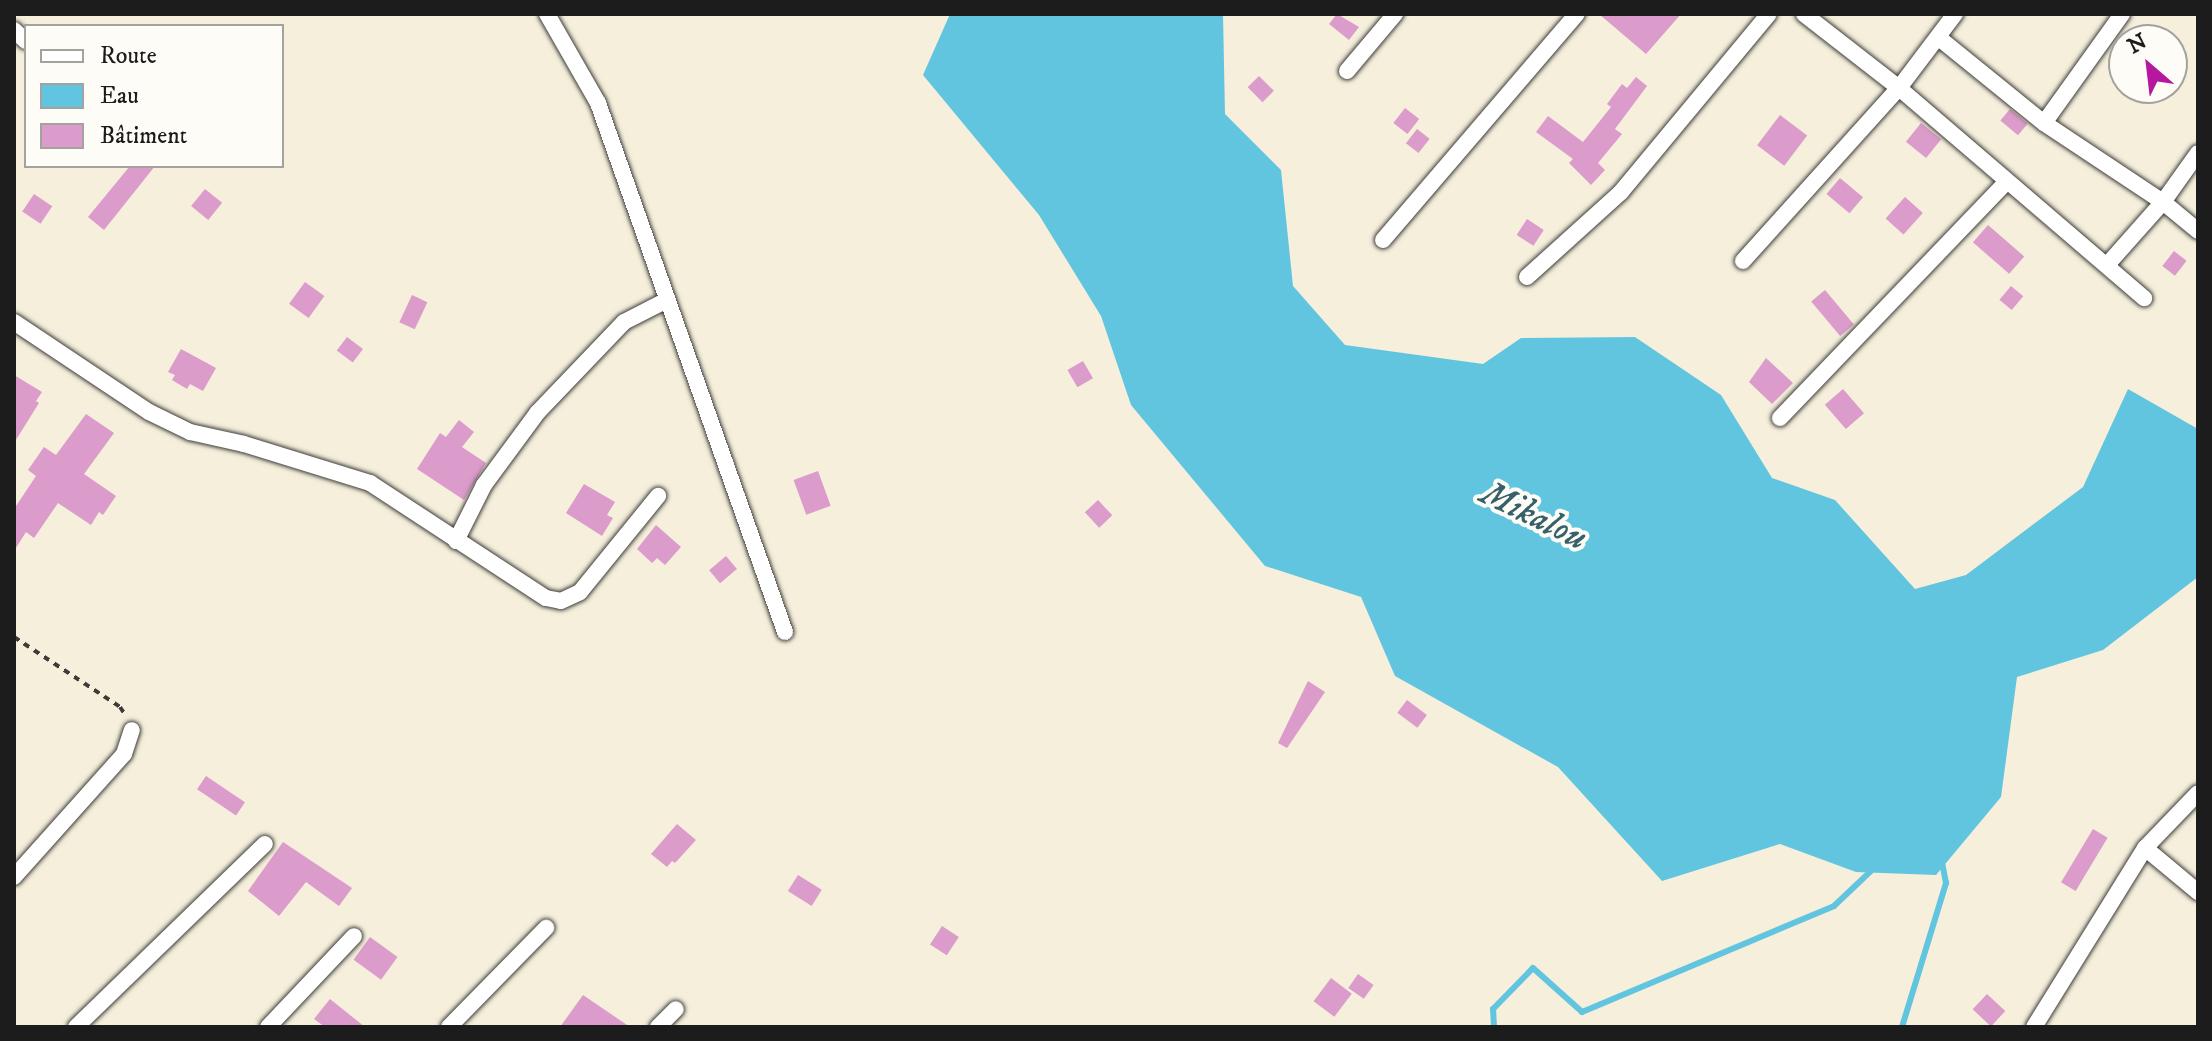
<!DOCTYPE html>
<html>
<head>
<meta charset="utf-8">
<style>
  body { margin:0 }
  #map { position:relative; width:2212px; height:1041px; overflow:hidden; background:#f5efdc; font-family:"IM FELL DW Pica",serif }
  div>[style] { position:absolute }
  .water>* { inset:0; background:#62c5e0 }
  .stream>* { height:6px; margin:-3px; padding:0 3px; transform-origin:3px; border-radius:3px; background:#62c5e0 }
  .building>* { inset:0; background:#db9bcb; transform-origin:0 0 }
  .path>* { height:4px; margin-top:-2px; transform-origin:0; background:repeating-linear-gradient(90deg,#3d3c39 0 6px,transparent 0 12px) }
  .roads { filter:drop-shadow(0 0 2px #3d3c39) drop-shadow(0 0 2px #3d3c39) }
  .minor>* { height:16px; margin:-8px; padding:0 8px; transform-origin:8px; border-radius:8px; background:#fff }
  span { translate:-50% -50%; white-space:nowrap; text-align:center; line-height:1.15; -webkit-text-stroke:8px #fdfcf7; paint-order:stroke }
  .water-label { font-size:36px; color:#38606a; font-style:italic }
  .frame { position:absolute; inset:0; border:16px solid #1c1c1c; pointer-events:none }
  .legend { position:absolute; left:24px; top:24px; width:260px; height:144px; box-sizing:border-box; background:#fdfcf7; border:2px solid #a3a29f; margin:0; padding:10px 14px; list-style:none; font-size:24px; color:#1c1c1c }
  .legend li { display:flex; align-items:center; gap:16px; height:40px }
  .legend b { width:40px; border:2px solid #a3a29f }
  .north { position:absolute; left:2108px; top:24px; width:80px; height:80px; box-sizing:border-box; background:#fdfcf7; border:2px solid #a3a29f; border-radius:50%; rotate:332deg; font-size:22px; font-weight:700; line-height:32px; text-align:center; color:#1c1c1c }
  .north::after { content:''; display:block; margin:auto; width:28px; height:36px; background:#b5179e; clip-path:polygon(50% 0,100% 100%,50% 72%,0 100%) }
</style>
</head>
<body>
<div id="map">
  <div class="water">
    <i style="clip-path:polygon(950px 14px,1223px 14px,1225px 114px,1281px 170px,1293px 286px,1345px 345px,1483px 364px,1521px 338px,1635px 337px,1721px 395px,1772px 478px,1835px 500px,1915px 589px,1966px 575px,2083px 487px,2128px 389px,2198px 429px,2198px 577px,2103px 650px,2017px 677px,2001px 797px,1936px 875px,1856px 872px,1780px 844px,1662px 881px,1558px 767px,1395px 676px,1361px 597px,1265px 566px,1131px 405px,1101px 316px,1039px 215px,923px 75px)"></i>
  </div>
  <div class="stream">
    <i style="left:1494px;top:1027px;width:18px;rotate:-93deg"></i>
    <i style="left:1493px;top:1009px;width:57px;rotate:-45.7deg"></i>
    <i style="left:1533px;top:968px;width:66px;rotate:41.9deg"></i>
    <i style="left:1582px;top:1012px;width:273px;rotate:-22.8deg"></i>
    <i style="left:1834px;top:906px;width:54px;rotate:-43.5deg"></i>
    <i style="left:1902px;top:1027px;width:151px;rotate:-73deg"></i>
    <i style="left:1946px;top:883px;width:21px;rotate:-101deg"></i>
  </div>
  <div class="building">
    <i style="clip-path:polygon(1337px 14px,1359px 27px,1349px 40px,1329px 24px)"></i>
    <i style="clip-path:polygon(1599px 14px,1681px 14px,1646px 54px)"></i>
    <i style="left:1259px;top:76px;width:21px;height:16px;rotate:45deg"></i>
    <i style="clip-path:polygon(1636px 77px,1647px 86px,1615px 129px,1622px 134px,1598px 163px,1605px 170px,1591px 185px,1569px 163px,1573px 159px,1536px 132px,1548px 116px,1583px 142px,1611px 107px,1607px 104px,1622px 84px,1627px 88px)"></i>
    <i style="left:1405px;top:108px;width:18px;height:19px;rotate:38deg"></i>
    <i style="left:2010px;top:109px;width:23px;height:15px;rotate:40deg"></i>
    <i style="left:1780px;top:115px;width:34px;height:38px;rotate:37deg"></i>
    <i style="left:1921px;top:123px;width:26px;height:24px;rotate:39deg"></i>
    <i style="left:1417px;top:129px;width:16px;height:18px;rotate:38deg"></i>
    <i style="clip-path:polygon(130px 166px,155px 166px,104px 230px,88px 217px)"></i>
    <i style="left:1840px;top:178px;width:30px;height:21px;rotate:40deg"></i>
    <i style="left:205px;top:189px;width:22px;height:22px;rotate:39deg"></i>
    <i style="left:34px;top:194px;width:22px;height:21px;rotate:34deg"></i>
    <i style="left:1905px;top:197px;width:24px;height:29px;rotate:42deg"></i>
    <i style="left:1527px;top:219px;width:20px;height:19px;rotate:33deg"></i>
    <i style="left:1988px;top:225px;width:48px;height:23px;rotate:41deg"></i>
    <i style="left:2174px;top:251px;width:16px;height:19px;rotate:38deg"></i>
    <i style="left:305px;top:282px;width:24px;height:27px;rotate:36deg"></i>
    <i style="left:2011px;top:286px;width:16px;height:18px;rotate:40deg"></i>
    <i style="left:1825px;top:290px;width:45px;height:18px;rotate:50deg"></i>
    <i style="left:412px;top:295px;width:17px;height:30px;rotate:25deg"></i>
    <i style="left:347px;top:337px;width:20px;height:17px;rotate:37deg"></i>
    <i style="clip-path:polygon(181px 349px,216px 368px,203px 391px,190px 384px,187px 389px,172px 380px,175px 375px,168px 372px)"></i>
    <i style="clip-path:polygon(1766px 358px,1793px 383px,1772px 404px,1749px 382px)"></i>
    <i style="left:1083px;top:361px;width:20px;height:18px;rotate:60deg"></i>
    <i style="clip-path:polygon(14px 375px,42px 392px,36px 401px,39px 403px,14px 443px)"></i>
    <i style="left:1843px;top:389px;width:32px;height:24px;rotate:49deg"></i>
    <i style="clip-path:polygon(86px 414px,114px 433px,84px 474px,116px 496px,103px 515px,99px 512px,91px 525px,58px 503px,34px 538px,26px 532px,14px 551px,14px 509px,36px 476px,28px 470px,44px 447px,56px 455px)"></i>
    <i style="clip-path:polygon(459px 420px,474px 432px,462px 447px,486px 463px,464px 500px,417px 469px,440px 433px,446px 437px)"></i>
    <i style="left:818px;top:471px;width:37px;height:26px;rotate:70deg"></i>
    <i style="clip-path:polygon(584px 484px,615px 502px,607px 515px,613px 518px,602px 536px,566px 513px)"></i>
    <i style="left:1098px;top:500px;width:21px;height:18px;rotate:47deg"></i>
    <i style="clip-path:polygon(656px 525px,681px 547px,665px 565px,657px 558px,652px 563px,637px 549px)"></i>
    <i style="left:726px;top:556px;width:17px;height:22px;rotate:50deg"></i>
    <i style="clip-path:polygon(1308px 681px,1325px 692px,1287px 748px,1278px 743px)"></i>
    <i style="left:1407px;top:700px;width:25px;height:16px;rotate:37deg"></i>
    <i style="left:206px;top:776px;width:47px;height:16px;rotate:34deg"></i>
    <i style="clip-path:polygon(677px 824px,696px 840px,675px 863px,672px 861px,667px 867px,651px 854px)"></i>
    <i style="left:2093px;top:829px;width:17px;height:62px;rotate:31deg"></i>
    <i style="clip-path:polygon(283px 842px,352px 888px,339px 906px,306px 882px,279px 916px,248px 891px)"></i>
    <i style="left:798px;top:875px;width:28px;height:19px;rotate:32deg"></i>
    <i style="left:942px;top:926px;width:20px;height:22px;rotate:33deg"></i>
    <i style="left:370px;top:937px;width:34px;height:28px;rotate:36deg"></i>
    <i style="left:1358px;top:974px;width:19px;height:17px;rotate:35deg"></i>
    <i style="left:1331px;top:978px;width:26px;height:29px;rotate:37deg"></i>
    <i style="left:1987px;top:994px;width:25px;height:21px;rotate:43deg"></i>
    <i style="clip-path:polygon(583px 995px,630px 1027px,560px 1027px)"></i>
    <i style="clip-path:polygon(330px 999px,365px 1027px,325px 1027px,314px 1019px)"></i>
  </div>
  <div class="path">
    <i style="left:14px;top:637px;width:127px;rotate:33.4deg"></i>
    <i style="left:120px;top:707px;width:11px;rotate:56deg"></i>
  </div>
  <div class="roads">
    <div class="minor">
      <i style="left:547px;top:14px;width:103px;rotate:60.2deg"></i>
      <i style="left:598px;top:103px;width:561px;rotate:70.53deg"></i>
      <i style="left:1804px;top:14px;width:120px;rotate:37.9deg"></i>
      <i style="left:1899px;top:88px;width:323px;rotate:40.6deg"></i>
      <i style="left:14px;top:30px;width:16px;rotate:43deg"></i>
      <i style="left:1939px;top:38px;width:135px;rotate:39deg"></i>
      <i style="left:2044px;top:123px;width:143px;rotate:33.6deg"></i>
      <i style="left:2163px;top:202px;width:45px;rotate:39.6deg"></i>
      <i style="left:1347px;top:71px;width:75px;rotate:-49.9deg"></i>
      <i style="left:2044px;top:123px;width:134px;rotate:-54.4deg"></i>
      <i style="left:1383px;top:240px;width:298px;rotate:-49.4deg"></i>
      <i style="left:1743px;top:261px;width:233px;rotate:-48deg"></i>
      <i style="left:1899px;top:88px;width:93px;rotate:-52.9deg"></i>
      <i style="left:2107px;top:265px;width:84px;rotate:-48.4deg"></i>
      <i style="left:2163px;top:202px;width:60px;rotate:-54.5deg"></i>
      <i style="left:1527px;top:277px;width:127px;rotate:-42.1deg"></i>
      <i style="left:1621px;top:192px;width:231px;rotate:-50.3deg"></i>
      <i style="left:14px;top:322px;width:162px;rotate:33.7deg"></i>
      <i style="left:149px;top:412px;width:46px;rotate:26deg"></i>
      <i style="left:190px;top:432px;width:55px;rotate:12.5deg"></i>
      <i style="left:244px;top:444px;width:132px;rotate:17.2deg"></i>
      <i style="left:370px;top:483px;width:210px;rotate:33.2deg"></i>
      <i style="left:546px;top:598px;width:15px;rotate:11deg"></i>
      <i style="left:561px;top:601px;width:21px;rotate:-25deg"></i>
      <i style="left:580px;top:592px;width:124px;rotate:-50.9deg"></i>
      <i style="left:1780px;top:418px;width:327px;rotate:-46.2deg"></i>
      <i style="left:456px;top:541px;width:63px;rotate:-63.4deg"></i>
      <i style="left:484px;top:485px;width:89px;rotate:-53.6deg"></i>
      <i style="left:537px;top:413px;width:126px;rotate:-46.3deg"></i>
      <i style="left:624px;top:322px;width:48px;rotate:-27.1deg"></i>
      <i style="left:2145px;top:848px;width:69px;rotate:39.7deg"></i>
      <i style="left:14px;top:877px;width:165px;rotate:-48.2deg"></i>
      <i style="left:124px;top:754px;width:25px;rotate:-72deg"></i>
      <i style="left:76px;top:1027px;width:263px;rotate:-44.1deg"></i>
      <i style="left:268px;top:1027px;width:125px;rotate:-46.6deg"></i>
      <i style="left:449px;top:1027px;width:139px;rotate:-45.6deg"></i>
      <i style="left:658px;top:1027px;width:25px;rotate:-45deg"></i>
      <i style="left:2034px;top:1027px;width:211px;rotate:-58.2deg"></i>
      <i style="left:2145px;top:848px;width:76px;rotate:-46.1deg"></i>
    </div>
  </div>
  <div class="water-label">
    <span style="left:1534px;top:516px;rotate:26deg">Mikalou</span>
  </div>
  <div class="frame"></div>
  <ul class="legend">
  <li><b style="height:10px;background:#fff"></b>Route</li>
  <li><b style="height:22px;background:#62c5e0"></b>Eau</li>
  <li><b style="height:22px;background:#db9bcb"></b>Bâtiment</li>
  </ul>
  <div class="north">N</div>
</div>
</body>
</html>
